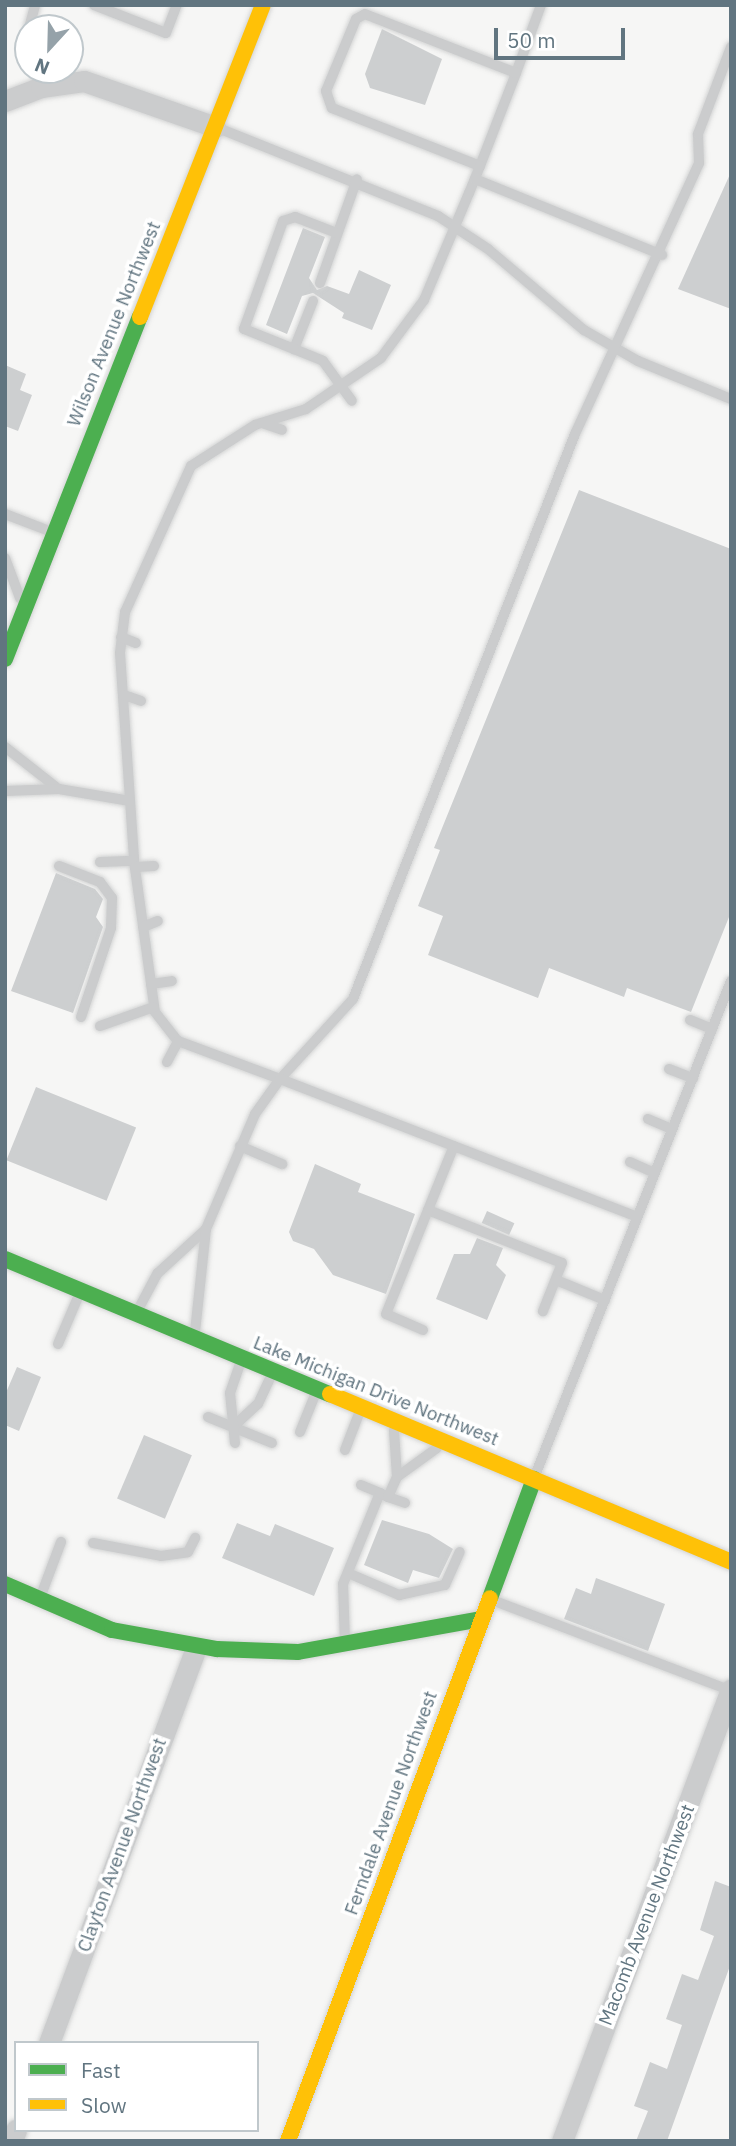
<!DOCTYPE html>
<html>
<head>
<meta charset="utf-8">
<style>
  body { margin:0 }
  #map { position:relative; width:736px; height:2146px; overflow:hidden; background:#f6f6f5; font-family:"IBM Plex Sans",sans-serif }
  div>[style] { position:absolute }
  .building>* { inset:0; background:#cdcfd0; transform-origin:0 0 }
  .roads { filter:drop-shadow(0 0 2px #d3d4d4) drop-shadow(0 0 2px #d3d4d4) }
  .lane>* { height:10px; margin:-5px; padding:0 5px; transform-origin:5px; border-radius:5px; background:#cbcccd }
  .street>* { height:21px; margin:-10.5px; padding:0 10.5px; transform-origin:10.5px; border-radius:10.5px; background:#cbcccd }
  .fast>* { height:16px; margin:-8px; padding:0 8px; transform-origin:8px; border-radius:8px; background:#4caf50 }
  .slow>* { height:16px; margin:-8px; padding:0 8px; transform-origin:8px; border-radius:8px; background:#ffc107 }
  span { translate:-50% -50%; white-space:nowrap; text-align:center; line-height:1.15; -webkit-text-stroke:7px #fff; paint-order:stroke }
  .street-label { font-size:19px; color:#617580 }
  .frame { position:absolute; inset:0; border:7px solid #617580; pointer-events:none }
  .legend { position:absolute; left:14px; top:2041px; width:245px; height:91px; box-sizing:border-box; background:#fff; border:2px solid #c0c8cc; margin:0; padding:9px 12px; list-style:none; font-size:21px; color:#617580 }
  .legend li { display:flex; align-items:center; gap:14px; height:35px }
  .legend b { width:35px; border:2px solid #c0c8cc }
  .north { position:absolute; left:14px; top:14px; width:70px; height:70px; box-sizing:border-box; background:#fff; border:2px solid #c0c8cc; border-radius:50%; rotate:202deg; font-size:19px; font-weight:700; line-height:28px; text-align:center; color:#617580 }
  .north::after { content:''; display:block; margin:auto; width:24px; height:32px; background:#95a2a9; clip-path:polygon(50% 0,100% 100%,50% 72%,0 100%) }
  .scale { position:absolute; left:494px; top:28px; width:131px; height:32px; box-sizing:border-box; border:4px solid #617580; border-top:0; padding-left:9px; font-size:21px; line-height:24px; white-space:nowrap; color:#617580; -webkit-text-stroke:5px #fff; paint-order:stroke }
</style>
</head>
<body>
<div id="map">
  <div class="building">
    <i style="clip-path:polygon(382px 29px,442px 59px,425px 105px,370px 88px,365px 74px)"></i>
    <i style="clip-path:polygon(731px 172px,731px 309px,678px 289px)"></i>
    <i style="clip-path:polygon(303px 228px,325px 237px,309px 278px,317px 290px,327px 286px,349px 294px,359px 270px,391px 285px,372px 330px,342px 318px,344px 313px,313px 293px,302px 296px,287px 334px,266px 325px)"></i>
    <i style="clip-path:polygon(5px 365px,26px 374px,20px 390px,32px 395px,18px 431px,5px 426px)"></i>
    <i style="clip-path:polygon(579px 490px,731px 549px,731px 912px,691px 1012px,627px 988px,624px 997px,549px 968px,538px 998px,428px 955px,443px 916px,418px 906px,440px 850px,434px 848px)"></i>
    <i style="clip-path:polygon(56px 873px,95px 889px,103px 899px,96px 917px,103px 927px,73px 1013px,11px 991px)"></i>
    <i style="left:36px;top:1087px;width:108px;height:79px;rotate:22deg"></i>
    <i style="clip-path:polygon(315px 1164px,361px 1184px,358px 1192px,415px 1214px,386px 1294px,333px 1275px,314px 1249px,293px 1241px,289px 1232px)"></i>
    <i style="left:487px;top:1211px;width:30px;height:13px;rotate:24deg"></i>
    <i style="clip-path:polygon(477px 1238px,503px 1248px,496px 1265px,506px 1275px,487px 1320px,436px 1299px,454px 1254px,470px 1254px)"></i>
    <i style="clip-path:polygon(17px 1367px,41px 1377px,19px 1431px,5px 1425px,5px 1395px)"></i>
    <i style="left:144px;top:1435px;width:52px;height:69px;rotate:23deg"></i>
    <i style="clip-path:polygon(382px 1520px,429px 1534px,453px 1549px,439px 1578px,413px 1570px,408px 1583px,364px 1565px)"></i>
    <i style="clip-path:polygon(237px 1523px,270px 1536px,275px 1524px,334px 1548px,314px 1596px,222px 1558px)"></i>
    <i style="clip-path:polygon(596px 1578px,665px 1604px,648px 1651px,564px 1619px,576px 1588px,591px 1594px)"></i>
    <i style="clip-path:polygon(715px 1881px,731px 1887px,731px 1963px,667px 2141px,636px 2141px,648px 2111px,634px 2106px,650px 2062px,667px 2069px,682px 2025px,666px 2019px,682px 1974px,698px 1980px,714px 1936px,700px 1930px)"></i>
  </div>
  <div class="roads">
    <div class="lane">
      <i style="left:94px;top:5px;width:77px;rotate:21.3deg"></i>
      <i style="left:166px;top:33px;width:30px;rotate:-69deg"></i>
      <i style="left:29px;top:28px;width:24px;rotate:-75deg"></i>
      <i style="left:36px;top:70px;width:18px;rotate:74deg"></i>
      <i style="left:516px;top:73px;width:72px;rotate:-69.8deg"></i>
      <i style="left:218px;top:128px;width:237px;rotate:21.8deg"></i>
      <i style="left:438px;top:216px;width:60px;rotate:33.4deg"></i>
      <i style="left:488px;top:249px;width:126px;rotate:40.2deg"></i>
      <i style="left:584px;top:330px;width:62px;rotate:29.9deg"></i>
      <i style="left:638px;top:361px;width:100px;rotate:22.2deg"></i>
      <i style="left:480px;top:166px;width:100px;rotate:-68.8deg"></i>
      <i style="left:516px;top:73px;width:162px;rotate:-158.7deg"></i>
      <i style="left:365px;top:14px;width:10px;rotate:151deg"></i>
      <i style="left:356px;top:19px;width:78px;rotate:112.6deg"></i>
      <i style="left:326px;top:91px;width:18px;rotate:71deg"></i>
      <i style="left:332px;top:108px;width:159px;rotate:21.4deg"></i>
      <i style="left:480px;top:166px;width:29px;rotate:112deg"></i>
      <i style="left:469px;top:193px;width:116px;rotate:112.8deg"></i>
      <i style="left:424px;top:300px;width:72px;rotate:126.6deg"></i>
      <i style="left:381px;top:358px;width:91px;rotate:145.8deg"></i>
      <i style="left:306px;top:409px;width:53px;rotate:162.6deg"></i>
      <i style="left:255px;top:425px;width:76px;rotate:147.4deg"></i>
      <i style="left:191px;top:466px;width:160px;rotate:114.3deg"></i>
      <i style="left:125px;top:612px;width:41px;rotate:97deg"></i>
      <i style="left:120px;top:653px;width:208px;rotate:86.1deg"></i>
      <i style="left:134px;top:861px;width:152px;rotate:82.1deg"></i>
      <i style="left:155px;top:1012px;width:37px;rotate:52deg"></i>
      <i style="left:178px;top:1041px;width:109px;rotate:20.4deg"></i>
      <i style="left:280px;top:1079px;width:108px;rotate:-47.6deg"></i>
      <i style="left:353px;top:999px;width:607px;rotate:-68.55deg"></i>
      <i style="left:575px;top:434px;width:298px;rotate:-65.4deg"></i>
      <i style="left:699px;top:163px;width:29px;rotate:-92deg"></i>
      <i style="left:698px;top:134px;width:93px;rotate:-69.2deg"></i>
      <i style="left:475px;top:179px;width:202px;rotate:22.1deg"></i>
      <i style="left:320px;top:283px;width:110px;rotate:-70.4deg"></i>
      <i style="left:313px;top:301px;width:52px;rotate:111.6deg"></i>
      <i style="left:294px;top:349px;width:31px;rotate:22deg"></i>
      <i style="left:323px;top:361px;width:49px;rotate:54.1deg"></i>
      <i style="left:294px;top:349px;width:54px;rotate:-158.2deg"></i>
      <i style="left:244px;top:329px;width:115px;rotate:-70.1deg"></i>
      <i style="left:283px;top:221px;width:13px;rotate:-18deg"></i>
      <i style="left:295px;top:217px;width:45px;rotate:20.9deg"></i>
      <i style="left:262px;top:423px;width:21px;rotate:19deg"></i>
      <i style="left:5px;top:514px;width:50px;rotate:21deg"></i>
      <i style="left:5px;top:558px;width:43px;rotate:69.4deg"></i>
      <i style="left:121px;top:637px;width:16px;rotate:22deg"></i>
      <i style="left:124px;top:695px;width:18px;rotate:19deg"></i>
      <i style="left:5px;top:747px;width:65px;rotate:38.1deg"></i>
      <i style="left:5px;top:791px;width:54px;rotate:-2.1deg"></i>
      <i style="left:59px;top:789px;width:72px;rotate:9.6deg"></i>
      <i style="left:100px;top:862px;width:34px;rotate:-2deg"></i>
      <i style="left:59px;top:866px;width:44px;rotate:21.3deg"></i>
      <i style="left:100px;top:882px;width:20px;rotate:53deg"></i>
      <i style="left:112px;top:898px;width:30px;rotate:92deg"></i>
      <i style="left:111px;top:928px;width:94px;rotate:108.6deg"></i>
      <i style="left:135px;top:867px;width:19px;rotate:-3deg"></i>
      <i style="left:143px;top:927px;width:16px;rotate:-22deg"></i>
      <i style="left:151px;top:984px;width:21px;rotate:-8deg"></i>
      <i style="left:690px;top:1020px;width:24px;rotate:22deg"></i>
      <i style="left:100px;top:1026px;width:57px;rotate:-19.4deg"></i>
      <i style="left:167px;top:1062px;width:24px;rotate:-62deg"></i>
      <i style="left:669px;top:1069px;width:26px;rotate:21deg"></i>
      <i style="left:648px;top:1119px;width:26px;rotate:23deg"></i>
      <i style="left:240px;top:1146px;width:46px;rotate:23.2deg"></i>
      <i style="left:630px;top:1162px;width:27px;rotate:24deg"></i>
      <i style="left:428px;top:1210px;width:144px;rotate:21.6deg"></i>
      <i style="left:562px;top:1263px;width:52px;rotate:111.6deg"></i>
      <i style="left:556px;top:1280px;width:53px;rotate:22.2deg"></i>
      <i style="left:139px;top:1308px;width:40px;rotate:-62deg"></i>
      <i style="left:158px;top:1273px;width:65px;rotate:-42.5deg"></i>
      <i style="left:423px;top:1330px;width:40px;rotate:-156.6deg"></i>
      <i style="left:386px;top:1314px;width:181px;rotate:-68deg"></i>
      <i style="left:195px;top:1332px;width:104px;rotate:-83.9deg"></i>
      <i style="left:206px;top:1229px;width:125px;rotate:-66.9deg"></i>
      <i style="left:255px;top:1114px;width:43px;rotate:-54.5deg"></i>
      <i style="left:280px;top:1079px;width:383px;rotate:21.1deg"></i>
      <i style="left:58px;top:1344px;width:51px;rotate:-66.9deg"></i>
      <i style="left:208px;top:1417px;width:69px;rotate:22.1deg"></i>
      <i style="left:234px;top:1426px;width:33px;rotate:-43deg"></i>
      <i style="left:258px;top:1404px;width:31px;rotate:-65deg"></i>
      <i style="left:300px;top:1432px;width:40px;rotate:-68deg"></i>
      <i style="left:235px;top:1443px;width:50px;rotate:-95.7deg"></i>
      <i style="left:230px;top:1393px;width:31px;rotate:-71deg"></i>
      <i style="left:345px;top:1450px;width:39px;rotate:-69deg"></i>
      <i style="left:536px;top:1473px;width:529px;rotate:-68.38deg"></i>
      <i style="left:397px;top:1477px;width:49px;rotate:-35.9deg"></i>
      <i style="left:361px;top:1485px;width:21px;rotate:23deg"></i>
      <i style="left:388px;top:1497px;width:18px;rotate:19deg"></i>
      <i style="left:93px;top:1543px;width:69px;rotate:10.8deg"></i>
      <i style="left:161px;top:1556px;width:27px;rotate:-8deg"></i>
      <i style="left:188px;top:1552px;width:16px;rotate:-63deg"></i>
      <i style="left:348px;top:1573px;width:56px;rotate:23.3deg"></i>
      <i style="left:399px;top:1595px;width:47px;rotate:-12.3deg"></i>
      <i style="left:445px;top:1585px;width:36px;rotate:-66deg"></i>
      <i style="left:40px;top:1598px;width:60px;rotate:-69.4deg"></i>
      <i style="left:492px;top:1600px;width:256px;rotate:20.8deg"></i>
      <i style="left:345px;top:1643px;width:59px;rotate:-91.9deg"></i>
      <i style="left:343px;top:1584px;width:98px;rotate:-67.9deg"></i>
      <i style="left:380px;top:1493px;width:9px;rotate:27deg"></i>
      <i style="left:388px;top:1497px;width:22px;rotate:-66deg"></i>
      <i style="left:397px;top:1477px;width:47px;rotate:-93.7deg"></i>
    </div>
    <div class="street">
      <i style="left:5px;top:101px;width:39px;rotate:-21deg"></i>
      <i style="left:41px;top:87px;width:43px;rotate:-7.9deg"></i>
      <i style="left:84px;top:81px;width:139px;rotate:19.3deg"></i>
      <i style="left:49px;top:2043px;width:421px;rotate:-69.6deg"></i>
      <i style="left:12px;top:2141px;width:12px;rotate:-70deg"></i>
      <i style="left:562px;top:2141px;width:482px;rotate:-69.5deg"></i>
    </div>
    <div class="fast">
      <i style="left:5px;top:659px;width:368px;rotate:-68.5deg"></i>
      <i style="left:5px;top:1259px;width:352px;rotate:22.6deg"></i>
      <i style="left:5px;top:1584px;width:116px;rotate:23.3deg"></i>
      <i style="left:112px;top:1630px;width:107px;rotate:10.3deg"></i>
      <i style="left:217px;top:1649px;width:81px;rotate:2.1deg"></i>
      <i style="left:298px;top:1652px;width:187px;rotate:-10.2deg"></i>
      <i style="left:490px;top:1598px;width:127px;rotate:-69.7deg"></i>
    </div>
    <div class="slow">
      <i style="left:140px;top:317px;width:335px;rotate:-68.5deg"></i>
      <i style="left:330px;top:1394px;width:435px;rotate:22.7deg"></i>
      <i style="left:288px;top:2141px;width:579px;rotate:-69.59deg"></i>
    </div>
  </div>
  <div class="street-label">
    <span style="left:114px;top:324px;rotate:-68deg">Wilson Avenue Northwest</span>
    <span style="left:376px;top:1391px;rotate:22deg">Lake Michigan Drive Northwest</span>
    <span style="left:391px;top:1803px;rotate:-70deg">Ferndale Avenue Northwest</span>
    <span style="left:122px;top:1845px;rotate:-70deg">Clayton Avenue Northwest</span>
    <span style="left:647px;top:1915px;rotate:-69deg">Macomb Avenue Northwest</span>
  </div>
  <div class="frame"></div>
  <ul class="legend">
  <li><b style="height:9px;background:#4caf50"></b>Fast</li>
  <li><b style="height:9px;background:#ffc107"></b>Slow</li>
  </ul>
  <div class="north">N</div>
  <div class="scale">50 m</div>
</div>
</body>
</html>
